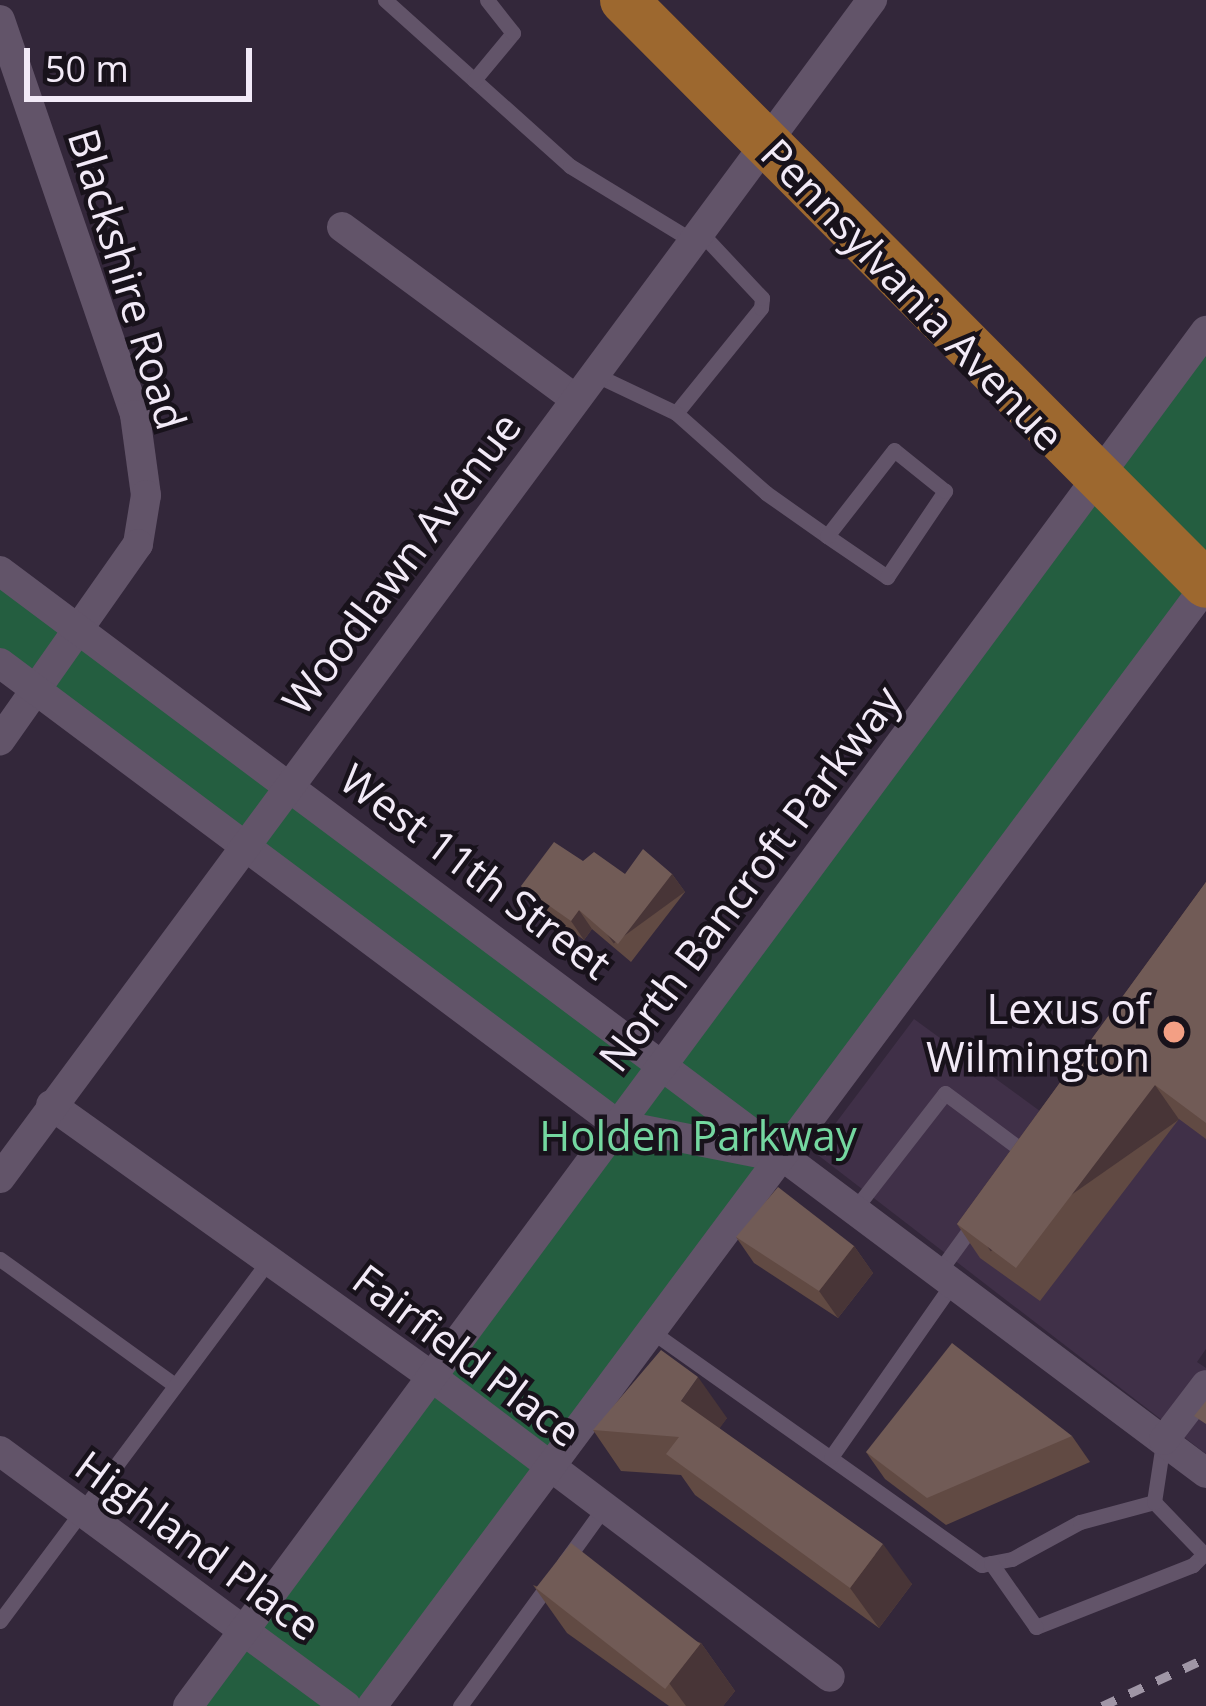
<!DOCTYPE html>
<html>
<head>
<meta charset="utf-8">
<style>
  body { margin:0 }
  #map { position:relative; width:1206px; height:1706px; overflow:hidden; background:#33273a; font-family:"Open Sans",sans-serif }
  div>[style] { position:absolute }
  .built>* { inset:0; background:#403048 }
  .green>* { inset:0; background:#245e40 }
  .service>* { height:15px; margin:-7.5px; padding:0 7.5px; transform-origin:7.5px; border-radius:7.5px; background:#625469 }
  .minor>* { height:30px; margin:-15px; padding:0 15px; transform-origin:15px; border-radius:15px; background:#625469 }
  .primary>* { height:48px; margin:-24px; padding:0 24px; transform-origin:24px; border-radius:24px; background:#9d682f }
  .rail>* { height:9px; margin-top:-4.5px; transform-origin:0; background:repeating-linear-gradient(90deg,#a096a6 0 15px,transparent 0 30px) }
  .wall>* { inset:0; background:#614a43 }
  .shaded-wall>* { inset:0; background:#483537; transform-origin:0 0 }
  .building>* { inset:0; background:#715b56; transform-origin:0 0 }
  .dots>* { width:33px; height:33px; translate:-50% -50%; box-sizing:border-box; border:6px solid #18121b; border-radius:50% }
  span { translate:-50% -50%; white-space:nowrap; text-align:center; line-height:1.15; -webkit-text-stroke:9px #18121b; paint-order:stroke }
  .street-label { font-size:42px; color:#f2eaf7 }
  .poi-label { font-size:42px; color:#f2eaf7 }
  .right { translate:-100% -50%; text-align:right }
  .park-label { font-size:42px; color:#74d7a0 }
  .scale { position:absolute; left:24px; top:48px; width:228px; height:54px; box-sizing:border-box; border:6px solid #f2eaf7; border-top:0; padding-left:15px; font-size:36px; line-height:42px; white-space:nowrap; color:#f2eaf7; -webkit-text-stroke:9px #18121b; paint-order:stroke }
</style>
</head>
<body>
<div id="map">
  <div class="built">
    <i style="clip-path:polygon(1206px 901px,1206px 1349px,1197px 1362px,1206px 1368px,1206px 1454px,814px 1152px,914px 1019px,1048px 1117px)"></i>
  </div>
  <div class="green">
    <i style="clip-path:polygon(1206px 331px,1206px 586px,372px 1706px,188px 1706px,617px 1125px,0 663px,0 571px,664px 1063px)"></i>
  </div>
  <div class="service">
    <i style="left:385px;top:0;width:249px;rotate:41.9deg"></i>
    <i style="left:570px;top:166px;width:144px;rotate:31.4deg"></i>
    <i style="left:474px;top:80px;width:61px;rotate:-50.3deg"></i>
    <i style="left:513px;top:33px;width:42px;rotate:-128.2deg"></i>
    <i style="left:594px;top:374px;width:91px;rotate:25.4deg"></i>
    <i style="left:676px;top:413px;width:135px;rotate:-51deg"></i>
    <i style="left:761px;top:308px;width:10px;rotate:-84deg"></i>
    <i style="left:762px;top:298px;width:91px;rotate:-133.2deg"></i>
    <i style="left:676px;top:413px;width:120px;rotate:41.6deg"></i>
    <i style="left:766px;top:493px;width:75px;rotate:35.2deg"></i>
    <i style="left:827px;top:536px;width:73px;rotate:34.3deg"></i>
    <i style="left:887px;top:577px;width:104px;rotate:-56deg"></i>
    <i style="left:945px;top:491px;width:65px;rotate:-141.2deg"></i>
    <i style="left:894px;top:450px;width:109px;rotate:127.9deg"></i>
    <i style="left:854px;top:1210px;width:148px;rotate:-52.1deg"></i>
    <i style="left:945px;top:1093px;width:94px;rotate:36.7deg"></i>
    <i style="left:1020px;top:1149px;width:9px;rotate:90deg"></i>
    <i style="left:0;top:1259px;width:213px;rotate:35.8deg"></i>
    <i style="left:938px;top:1273px;width:63px;rotate:-54deg"></i>
    <i style="left:651px;top:1331px;width:405px;rotate:35.3deg"></i>
    <i style="left:982px;top:1565px;width:9px;rotate:-13deg"></i>
    <i style="left:991px;top:1563px;width:21px;rotate:-11deg"></i>
    <i style="left:1012px;top:1559px;width:77px;rotate:-28.6deg"></i>
    <i style="left:1080px;top:1522px;width:77px;rotate:-15.1deg"></i>
    <i style="left:1154px;top:1502px;width:72px;rotate:46.1deg"></i>
    <i style="left:1204px;top:1554px;width:16px;rotate:135deg"></i>
    <i style="left:1193px;top:1565px;width:169px;rotate:158.5deg"></i>
    <i style="left:1036px;top:1627px;width:78px;rotate:-125.1deg"></i>
    <i style="left:831px;top:1457px;width:211px;rotate:-55deg"></i>
    <i style="left:1154px;top:1502px;width:60px;rotate:-81.3deg"></i>
    <i style="left:564px;top:1563px;width:67px;rotate:-54.2deg"></i>
    <i style="left:0;top:1621px;width:450px;rotate:-53.3deg"></i>
    <i style="left:460px;top:1706px;width:153px;rotate:-54deg"></i>
  </div>
  <div class="minor">
    <i style="left:0;top:20px;width:417px;rotate:71.1deg"></i>
    <i style="left:135px;top:415px;width:81px;rotate:82.2deg"></i>
    <i style="left:146px;top:495px;width:50px;rotate:99.3deg"></i>
    <i style="left:138px;top:544px;width:240px;rotate:125.1deg"></i>
    <i style="left:342px;top:227px;width:290px;rotate:36.4deg"></i>
    <i style="left:0;top:571px;width:1506px;rotate:36.79deg"></i>
    <i style="left:0;top:663px;width:772px;rotate:36.78deg"></i>
    <i style="left:618px;top:1125px;width:160px;rotate:11.2deg"></i>
    <i style="left:51px;top:1105px;width:468px;rotate:35.5deg"></i>
    <i style="left:432px;top:1377px;width:498px;rotate:37deg"></i>
    <i style="left:0;top:1178px;width:1466px;rotate:-53.49deg"></i>
    <i style="left:1164px;top:1440px;width:69px;rotate:-52.6deg"></i>
    <i style="left:0;top:1451px;width:430px;rotate:36.4deg"></i>
    <i style="left:188px;top:1706px;width:1711px;rotate:-53.49deg"></i>
    <i style="left:372px;top:1706px;width:1396px;rotate:-53.33deg"></i>
  </div>
  <div class="primary">
    <i style="left:624px;top:0;width:824px;rotate:45.1deg"></i>
  </div>
  <div class="rail">
    <i style="left:1102px;top:1706px;width:115px;rotate:-24.8deg"></i>
  </div>
  <div class="wall">
    <i style="clip-path:polygon(583px 861px,625px 874px,672px 874px,685px 892px,631px 962px,592px 929px,584px 940px,534px 904px,521px 886px)"></i>
    <i style="clip-path:polygon(1206px 882px,1206px 1139px,1179px 1119px,1040px 1301px,980px 1258px,957px 1224px)"></i>
    <i style="clip-path:polygon(736px 1237px,854px 1246px,873px 1273px,838px 1318px,754px 1263px)"></i>
    <i style="clip-path:polygon(727px 1418px,719px 1428px,912px 1584px,879px 1628px,695px 1495px,681px 1475px,621px 1471px,593px 1430px)"></i>
    <i style="clip-path:polygon(1072px 1436px,1090px 1462px,946px 1525px,885px 1479px,866px 1452px)"></i>
    <i style="clip-path:polygon(533px 1585px,701px 1643px,735px 1691px,723px 1706px,669px 1706px,567px 1633px)"></i>
  </div>
  <div class="shaded-wall">
    <i style="left:672px;top:874px;width:22px;height:88px;rotate:54deg"></i>
    <i style="clip-path:polygon(579px 910px,592px 929px,584px 940px,571px 921px)"></i>
    <i style="left:1155px;top:1085px;width:42px;height:230px;rotate:55deg"></i>
    <i style="clip-path:polygon(854px 1246px,873px 1273px,838px 1318px,819px 1291px)"></i>
    <i style="clip-path:polygon(698px 1377px,727px 1418px,710px 1442px,681px 1401px)"></i>
    <i style="clip-path:polygon(883px 1544px,912px 1584px,879px 1628px,850px 1588px)"></i>
    <i style="clip-path:polygon(701px 1643px,735px 1691px,723px 1706px,686px 1706px,669px 1683px)"></i>
  </div>
  <div class="building">
    <i style="clip-path:polygon(554px 842px,583px 861px,594px 852px,625px 874px,643px 849px,672px 874px,618px 944px,579px 910px,571px 921px,521px 886px)"></i>
    <i style="clip-path:polygon(1206px 882px,1206px 1123px,1155px 1085px,1016px 1268px,957px 1224px)"></i>
    <i style="clip-path:polygon(778px 1187px,854px 1246px,819px 1291px,736px 1237px)"></i>
    <i style="clip-path:polygon(952px 1343px,1072px 1436px,927px 1498px,866px 1452px)"></i>
    <i style="clip-path:polygon(661px 1350px,698px 1377px,681px 1401px,883px 1544px,850px 1588px,666px 1454px,679px 1437px,593px 1430px)"></i>
    <i style="clip-path:polygon(1206px 1401px,1206px 1424px,1194px 1416px)"></i>
    <i style="left:571px;top:1543px;width:164px;height:57px;rotate:38deg"></i>
  </div>
  <div class="dots">
    <i style="left:1174px;top:1032px;background:#f39f84"></i>
  </div>
  <div class="street-label">
    <span style="left:128px;top:279px;rotate:73deg">Blackshire Road</span>
    <span style="left:913px;top:294px;rotate:46deg">Pennsylvania Avenue</span>
    <span style="left:401px;top:563px;rotate:-53deg">Woodlawn Avenue</span>
    <span style="left:476px;top:871px;rotate:37deg">West 11th Street</span>
    <span style="left:749px;top:878px;rotate:-53deg">North Bancroft Parkway</span>
    <span style="left:467px;top:1355px;rotate:37deg">Fairfield Place</span>
    <span style="left:198px;top:1545px;rotate:36deg">Highland Place</span>
  </div>
  <div class="poi-label">
    <span class="right" style="left:1150px;top:1032px">Lexus of<br>Wilmington</span>
  </div>
  <div class="park-label">
    <span style="left:698px;top:1135px">Holden Parkway</span>
  </div>
  <div class="scale">50 m</div>
</div>
</body>
</html>
